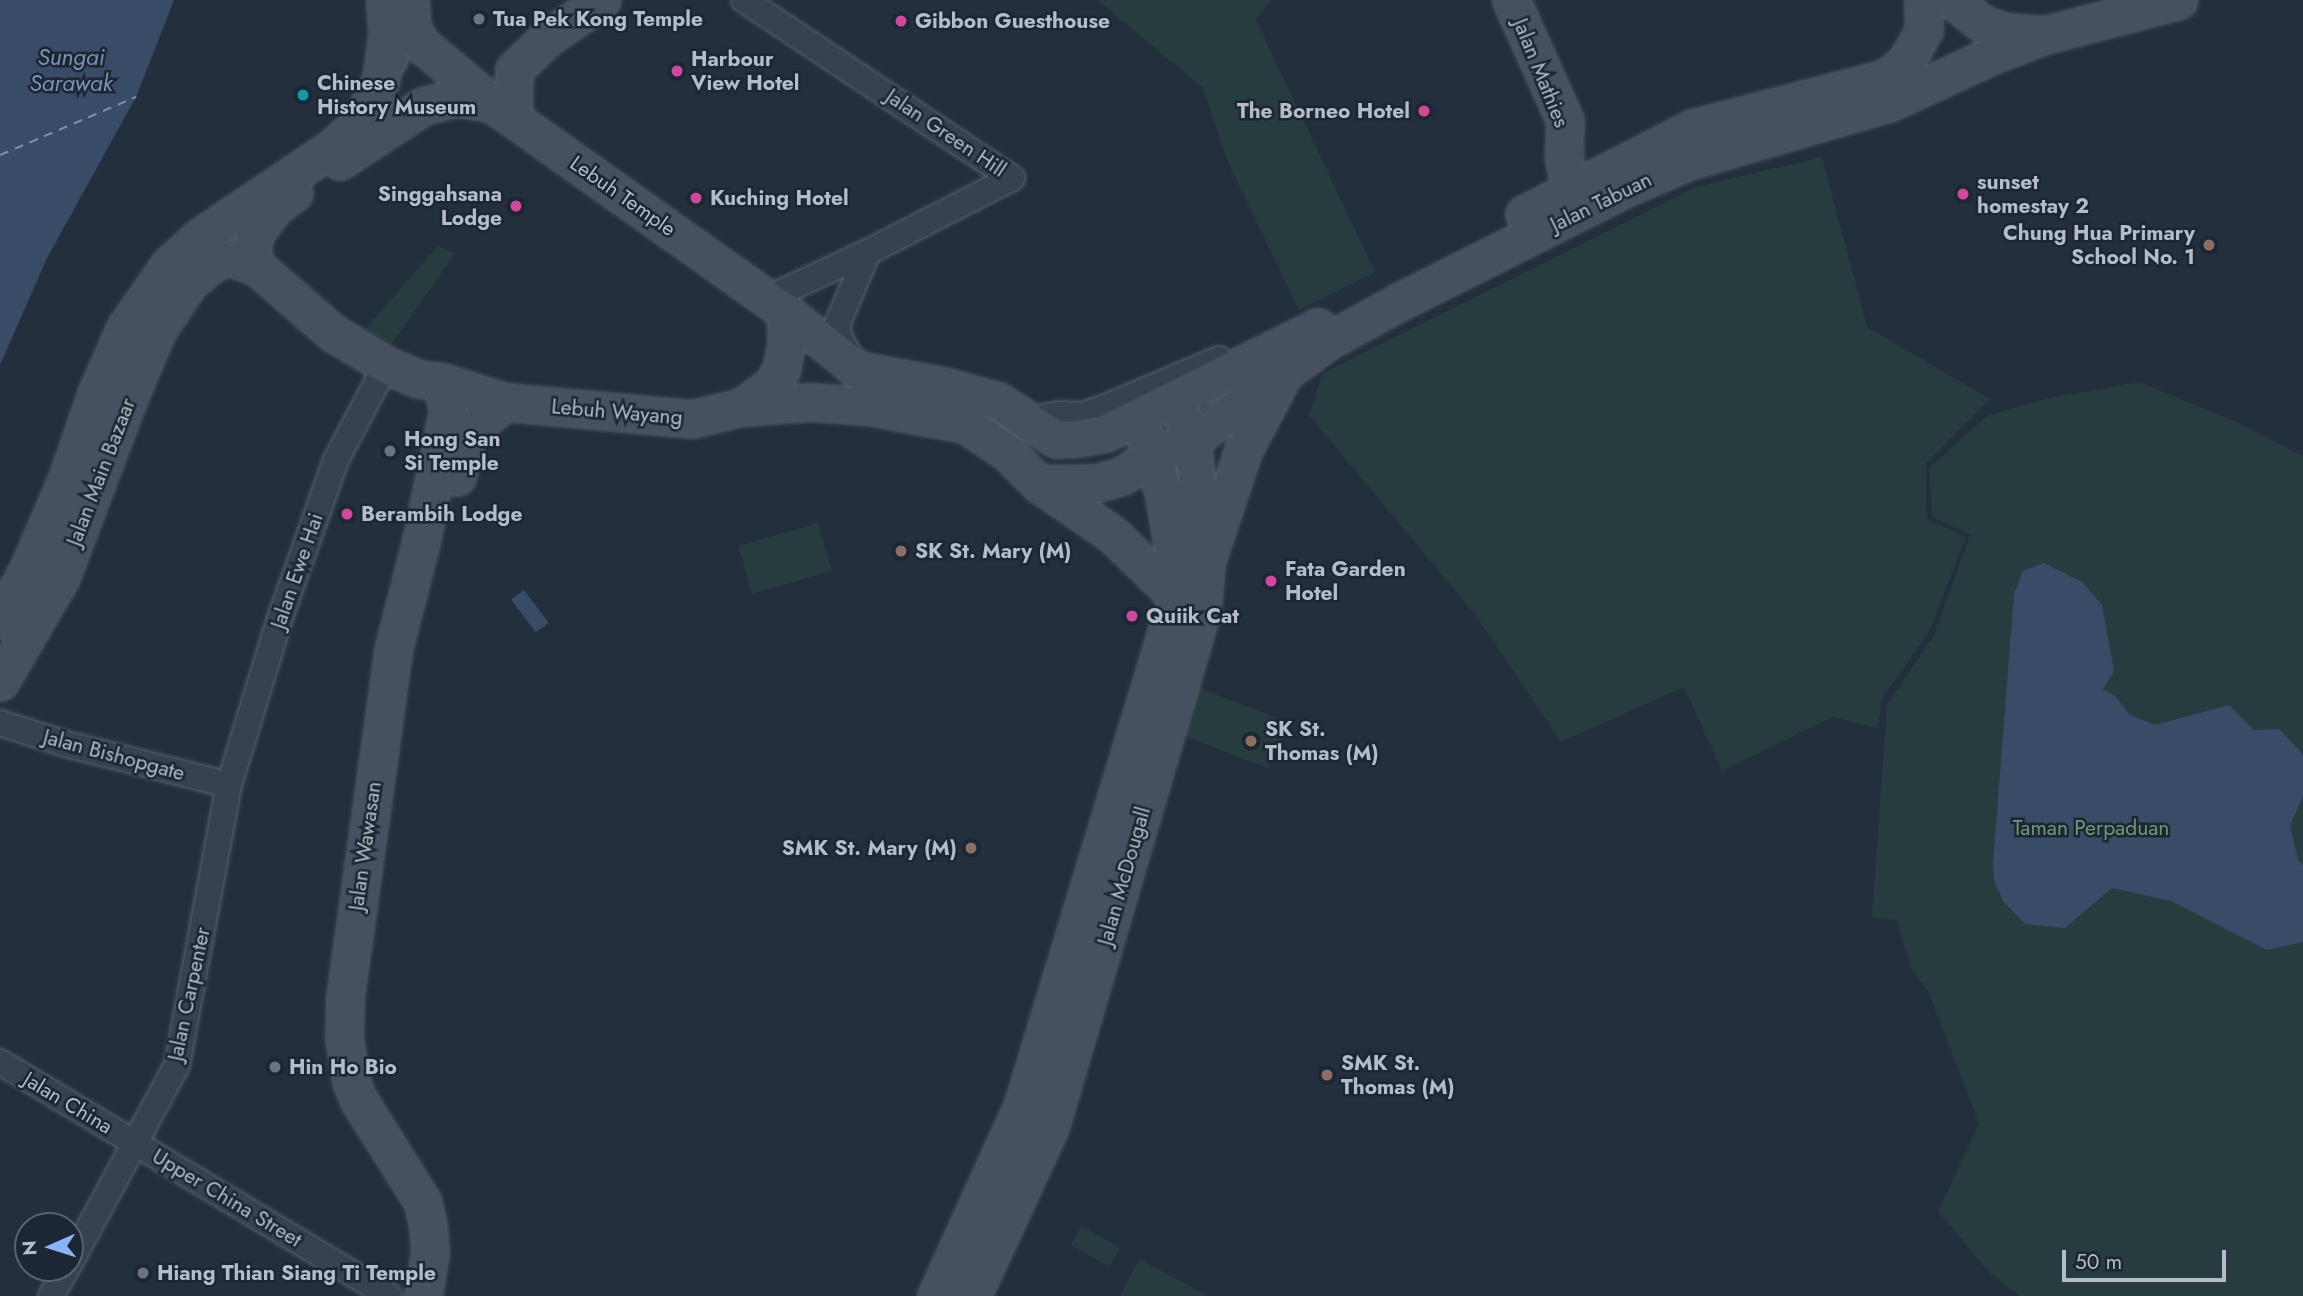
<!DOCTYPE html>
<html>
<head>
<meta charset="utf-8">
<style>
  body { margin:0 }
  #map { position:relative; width:2303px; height:1296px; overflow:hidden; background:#242f3e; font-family:Jost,sans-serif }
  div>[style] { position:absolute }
  .green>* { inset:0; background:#263c3f; transform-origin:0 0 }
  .water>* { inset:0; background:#394c67; transform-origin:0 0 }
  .ferry>* { height:2px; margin-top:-1px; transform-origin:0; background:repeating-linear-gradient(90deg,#7c92b1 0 9px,transparent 0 16px) }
  .roads { filter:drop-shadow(0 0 2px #565f6c) drop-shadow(0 0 2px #565f6c) }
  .street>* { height:24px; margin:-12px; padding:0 12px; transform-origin:12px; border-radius:12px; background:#38414e }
  .secondary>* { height:35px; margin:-17.5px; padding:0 17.5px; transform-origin:17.5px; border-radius:17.5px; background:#465061 }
  .dots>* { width:19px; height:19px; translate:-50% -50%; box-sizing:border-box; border:4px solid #1d2633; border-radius:50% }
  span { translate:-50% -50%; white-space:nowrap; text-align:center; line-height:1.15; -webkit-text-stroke:5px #1d2633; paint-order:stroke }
  .poi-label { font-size:21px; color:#b4bcc9; font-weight:700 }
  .left { translate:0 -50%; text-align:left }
  .right { translate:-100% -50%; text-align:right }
  .street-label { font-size:21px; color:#b4bcc9 }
  .park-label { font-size:21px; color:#6b9a76 }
  .water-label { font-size:23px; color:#7c92b1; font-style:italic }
  .north { position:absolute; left:14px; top:1212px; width:70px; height:70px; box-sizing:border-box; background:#1d2633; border:2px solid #59626f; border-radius:50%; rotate:267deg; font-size:19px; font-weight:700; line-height:28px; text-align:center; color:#b4bcc9 }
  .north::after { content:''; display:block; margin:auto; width:24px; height:32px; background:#8ab4f8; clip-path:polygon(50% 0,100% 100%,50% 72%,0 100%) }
  .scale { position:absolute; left:2062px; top:1250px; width:164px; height:32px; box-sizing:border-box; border:4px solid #b4bcc9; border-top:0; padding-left:9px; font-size:21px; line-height:24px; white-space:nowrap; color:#b4bcc9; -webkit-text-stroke:5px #1d2633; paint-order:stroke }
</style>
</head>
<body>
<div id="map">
  <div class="green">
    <i style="clip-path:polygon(1097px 0,1272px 0,1256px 20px,1375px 272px,1299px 310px,1227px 160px,1203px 88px)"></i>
    <i style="clip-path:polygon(1822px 157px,1867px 327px,1990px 399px,1926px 464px,1927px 519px,1966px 537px,1929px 632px,1882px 698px,1878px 728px,1832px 717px,1722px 771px,1684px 687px,1561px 742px,1474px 613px,1309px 415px,1323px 373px,1696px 187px)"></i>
    <i style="clip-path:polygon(438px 246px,455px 253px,392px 344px,365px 329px)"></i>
    <i style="clip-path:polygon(2140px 382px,2241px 424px,2303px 456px,2303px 1296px,2020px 1296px,1987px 1270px,1938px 1211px,1979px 1124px,1929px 993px,1912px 969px,1896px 920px,1872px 917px,1887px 705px,1934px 635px,1970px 535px,1932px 517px,1929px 468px,1987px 416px,2044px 399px)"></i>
    <i style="left:818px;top:523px;width:50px;height:83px;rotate:74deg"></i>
    <i style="left:1199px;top:688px;width:93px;height:50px;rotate:21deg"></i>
    <i style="left:1082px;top:1226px;width:44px;height:22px;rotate:30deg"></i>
    <i style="clip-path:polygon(1139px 1259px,1208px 1296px,1120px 1296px)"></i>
  </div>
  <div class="water">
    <i style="clip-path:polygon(0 0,174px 0,136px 97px,47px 258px,0 365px)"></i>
    <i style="clip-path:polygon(2044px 563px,2082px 582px,2102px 605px,2114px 671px,2103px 689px,2115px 696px,2130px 715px,2155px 725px,2229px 705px,2254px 730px,2279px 729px,2299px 750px,2303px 756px,2303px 796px,2290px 825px,2298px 860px,2303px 865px,2303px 942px,2267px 950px,2171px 901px,2112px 888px,2065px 928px,2025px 924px,2003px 901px,1994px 880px,1993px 862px,2014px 594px,2023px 571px)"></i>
    <i style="left:524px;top:590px;width:41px;height:16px;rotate:53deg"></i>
  </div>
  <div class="ferry">
    <i style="left:0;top:155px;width:148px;rotate:-23.1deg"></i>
  </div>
  <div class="roads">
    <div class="street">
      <i style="left:744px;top:0;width:322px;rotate:33.6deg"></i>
      <i style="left:1012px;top:178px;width:162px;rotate:152.8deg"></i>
      <i style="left:868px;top:252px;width:111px;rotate:155deg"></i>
      <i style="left:853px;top:361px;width:23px;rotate:-121deg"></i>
      <i style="left:841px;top:341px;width:16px;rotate:-104deg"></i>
      <i style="left:837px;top:325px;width:79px;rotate:-67deg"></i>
      <i style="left:1028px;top:420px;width:33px;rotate:-11deg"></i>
      <i style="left:1060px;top:414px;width:22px;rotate:3deg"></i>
      <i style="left:1082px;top:415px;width:20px;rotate:-18deg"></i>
      <i style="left:1101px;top:409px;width:128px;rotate:-23deg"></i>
      <i style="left:0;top:723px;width:69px;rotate:17.7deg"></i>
      <i style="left:66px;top:744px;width:168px;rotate:14.1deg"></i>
      <i style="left:0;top:1062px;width:454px;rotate:31deg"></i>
      <i style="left:70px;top:1263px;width:225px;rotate:-61.6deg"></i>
      <i style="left:177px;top:1065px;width:285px;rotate:-79.5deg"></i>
      <i style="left:229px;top:785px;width:171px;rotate:-73deg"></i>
      <i style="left:279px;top:621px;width:171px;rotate:-70.5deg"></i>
      <i style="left:336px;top:460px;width:107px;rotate:-62.2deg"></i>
      <i style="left:51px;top:1296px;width:32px;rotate:-60deg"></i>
    </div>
    <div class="secondary">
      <i style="left:385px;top:0;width:59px;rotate:86.1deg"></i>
      <i style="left:410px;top:0;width:27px;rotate:86deg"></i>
      <i style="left:412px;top:27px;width:18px;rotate:63deg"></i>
      <i style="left:420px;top:43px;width:92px;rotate:40.1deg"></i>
      <i style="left:490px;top:102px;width:363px;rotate:35.4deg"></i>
      <i style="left:786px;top:312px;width:92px;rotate:38.9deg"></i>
      <i style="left:858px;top:370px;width:86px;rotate:10.7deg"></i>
      <i style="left:943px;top:386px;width:57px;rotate:15.3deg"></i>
      <i style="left:998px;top:401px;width:69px;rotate:33.2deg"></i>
      <i style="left:1056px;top:439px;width:20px;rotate:-3deg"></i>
      <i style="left:1076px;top:438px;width:29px;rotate:-10deg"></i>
      <i style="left:1105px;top:433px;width:238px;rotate:-26.5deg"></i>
      <i style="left:1511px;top:0;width:133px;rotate:65.9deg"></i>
      <i style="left:1565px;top:121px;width:37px;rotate:92deg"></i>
      <i style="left:1564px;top:158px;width:32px;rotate:79deg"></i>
      <i style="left:1952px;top:0;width:39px;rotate:38deg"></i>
      <i style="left:1983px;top:24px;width:23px;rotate:20deg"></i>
      <i style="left:2005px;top:32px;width:40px;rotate:4.3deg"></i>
      <i style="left:2045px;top:35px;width:138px;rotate:-14.6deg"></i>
      <i style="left:513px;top:118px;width:48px;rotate:-88.8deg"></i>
      <i style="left:514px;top:70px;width:45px;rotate:-44.1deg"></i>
      <i style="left:546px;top:39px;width:68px;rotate:-34.9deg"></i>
      <i style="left:340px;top:161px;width:100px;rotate:-33.5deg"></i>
      <i style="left:423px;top:106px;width:33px;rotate:-14deg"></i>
      <i style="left:455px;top:98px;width:35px;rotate:7deg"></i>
      <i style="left:1524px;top:214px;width:190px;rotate:-27deg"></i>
      <i style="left:1693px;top:128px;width:199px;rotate:-14.5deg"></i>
      <i style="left:1886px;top:78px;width:26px;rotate:-39deg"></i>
      <i style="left:1906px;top:62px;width:37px;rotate:-61deg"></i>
      <i style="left:1924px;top:30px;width:30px;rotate:-92deg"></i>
      <i style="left:257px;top:267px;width:13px;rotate:-113deg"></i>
      <i style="left:252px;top:255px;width:20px;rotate:-84deg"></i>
      <i style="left:254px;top:235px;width:36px;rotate:-53deg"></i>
      <i style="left:276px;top:206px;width:22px;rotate:-36deg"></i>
      <i style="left:742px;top:407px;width:38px;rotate:-37deg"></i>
      <i style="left:772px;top:384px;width:17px;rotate:-57deg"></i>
      <i style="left:781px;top:370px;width:24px;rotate:-78deg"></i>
      <i style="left:786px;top:347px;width:35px;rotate:-90deg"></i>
      <i style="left:457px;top:477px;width:45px;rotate:-77.2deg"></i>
      <i style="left:467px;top:433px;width:49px;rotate:-39.2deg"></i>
      <i style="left:1039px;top:484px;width:88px;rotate:34.4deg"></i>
      <i style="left:1112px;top:534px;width:91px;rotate:44.1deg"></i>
      <i style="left:1208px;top:556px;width:111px;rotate:-71.6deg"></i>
      <i style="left:1243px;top:451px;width:81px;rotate:-62.2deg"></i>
      <i style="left:0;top:620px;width:60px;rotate:-61.3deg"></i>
      <i style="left:29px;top:567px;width:99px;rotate:-66.8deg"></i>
      <i style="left:68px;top:476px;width:87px;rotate:-71.1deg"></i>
      <i style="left:96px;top:394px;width:72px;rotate:-66.3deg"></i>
      <i style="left:125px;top:328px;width:77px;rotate:-55.1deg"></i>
      <i style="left:169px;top:265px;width:43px;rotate:-42.2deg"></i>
      <i style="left:201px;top:236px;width:158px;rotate:-33.9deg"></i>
      <i style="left:332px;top:148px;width:33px;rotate:-43deg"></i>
      <i style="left:356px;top:126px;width:33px;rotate:-59deg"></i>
      <i style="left:373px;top:98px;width:21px;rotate:-67deg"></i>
      <i style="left:381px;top:79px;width:42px;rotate:-81.9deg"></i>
      <i style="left:0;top:682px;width:121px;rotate:-59.8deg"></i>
      <i style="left:61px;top:577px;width:184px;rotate:-69.3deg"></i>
      <i style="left:126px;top:405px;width:80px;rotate:-67.3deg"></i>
      <i style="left:157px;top:331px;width:58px;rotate:-56.3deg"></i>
      <i style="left:189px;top:283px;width:38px;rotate:-40deg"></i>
      <i style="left:218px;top:259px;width:14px;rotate:-4deg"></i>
      <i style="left:232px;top:258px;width:27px;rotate:20deg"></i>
      <i style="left:257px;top:267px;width:101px;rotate:41deg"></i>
      <i style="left:333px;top:333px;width:62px;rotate:31.1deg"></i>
      <i style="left:386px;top:365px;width:36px;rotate:23deg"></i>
      <i style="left:419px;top:379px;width:23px;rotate:7deg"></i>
      <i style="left:442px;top:382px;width:66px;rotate:17.6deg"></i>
      <i style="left:505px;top:402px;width:188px;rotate:5.2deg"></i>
      <i style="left:692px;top:419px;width:51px;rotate:-13.5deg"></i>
      <i style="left:742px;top:407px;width:68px;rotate:-4.2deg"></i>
      <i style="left:810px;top:402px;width:57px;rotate:4deg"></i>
      <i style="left:867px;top:406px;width:100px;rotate:10.4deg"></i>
      <i style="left:965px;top:424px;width:52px;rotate:34deg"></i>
      <i style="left:1008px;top:453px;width:44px;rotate:45deg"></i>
      <i style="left:1039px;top:484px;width:58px;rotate:-1deg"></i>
      <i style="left:1097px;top:483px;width:26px;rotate:-16deg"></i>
      <i style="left:1122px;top:476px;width:36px;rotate:-34deg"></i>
      <i style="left:1152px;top:456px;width:43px;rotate:-21.8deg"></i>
      <i style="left:1192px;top:440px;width:168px;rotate:-36.1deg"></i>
      <i style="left:1328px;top:341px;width:81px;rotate:-28.8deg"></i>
      <i style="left:1399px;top:302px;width:258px;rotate:-26.7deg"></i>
      <i style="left:1630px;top:186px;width:63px;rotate:-23.3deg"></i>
      <i style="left:1688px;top:161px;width:211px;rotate:-16.2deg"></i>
      <i style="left:1891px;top:102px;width:109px;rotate:-24.9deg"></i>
      <i style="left:1990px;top:56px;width:59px;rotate:-20.9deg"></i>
      <i style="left:423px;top:1296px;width:44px;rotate:-80.8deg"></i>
      <i style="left:430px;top:1253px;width:27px;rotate:-94deg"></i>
      <i style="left:428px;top:1226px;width:26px;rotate:-103deg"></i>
      <i style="left:422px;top:1201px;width:120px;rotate:-122.1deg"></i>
      <i style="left:358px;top:1099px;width:19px;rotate:-111deg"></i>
      <i style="left:351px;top:1081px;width:44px;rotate:-99.2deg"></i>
      <i style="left:344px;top:1038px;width:40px;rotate:-88.6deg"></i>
      <i style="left:345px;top:998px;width:354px;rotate:-82.1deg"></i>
      <i style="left:394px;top:647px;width:109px;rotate:-75.7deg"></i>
      <i style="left:421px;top:541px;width:133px;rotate:-78.3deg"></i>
      <i style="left:448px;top:411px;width:30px;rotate:-102deg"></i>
      <i style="left:936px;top:1296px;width:211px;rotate:-65.6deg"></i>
      <i style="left:1023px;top:1104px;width:530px;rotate:-73.1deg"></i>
      <i style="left:1177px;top:597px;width:37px;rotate:-93deg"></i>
      <i style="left:1175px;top:560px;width:71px;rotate:-99.7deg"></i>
      <i style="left:1163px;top:490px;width:56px;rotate:-108.8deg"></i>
      <i style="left:972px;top:1296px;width:186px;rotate:-65.2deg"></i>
      <i style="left:1050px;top:1127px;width:539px;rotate:-73.62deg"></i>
      <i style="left:1202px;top:610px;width:47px;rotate:-85.1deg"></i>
      <i style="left:1206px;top:563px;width:124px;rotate:-96.5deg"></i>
      <i style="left:1192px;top:440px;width:21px;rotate:-113deg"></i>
    </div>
  </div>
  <div class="dots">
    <i style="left:479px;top:19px;background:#6b7280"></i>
    <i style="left:901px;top:21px;background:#d1479c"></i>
    <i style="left:677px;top:71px;background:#d1479c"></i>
    <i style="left:303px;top:95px;background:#0f9aa8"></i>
    <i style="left:1424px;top:111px;background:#d1479c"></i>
    <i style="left:1963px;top:194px;background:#d1479c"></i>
    <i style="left:696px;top:198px;background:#d1479c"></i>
    <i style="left:516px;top:206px;background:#d1479c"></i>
    <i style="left:2209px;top:245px;background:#8d6e63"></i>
    <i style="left:390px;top:451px;background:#6b7280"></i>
    <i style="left:347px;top:514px;background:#d1479c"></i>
    <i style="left:901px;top:551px;background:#8d6e63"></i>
    <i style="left:1271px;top:581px;background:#d1479c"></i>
    <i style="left:1132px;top:616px;background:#d1479c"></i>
    <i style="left:1251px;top:741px;background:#8d6e63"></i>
    <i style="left:971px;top:848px;background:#8d6e63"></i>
    <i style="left:275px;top:1067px;background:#6b7280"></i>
    <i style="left:1327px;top:1075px;background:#8d6e63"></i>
    <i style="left:143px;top:1273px;background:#6b7280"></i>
  </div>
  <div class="poi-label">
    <span class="left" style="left:493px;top:19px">Tua Pek Kong Temple</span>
    <span class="left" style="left:915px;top:21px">Gibbon Guesthouse</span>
    <span class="left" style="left:691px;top:71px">Harbour<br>View Hotel</span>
    <span class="left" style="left:317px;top:95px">Chinese<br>History Museum</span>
    <span class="right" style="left:1410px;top:111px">The Borneo Hotel</span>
    <span class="left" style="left:1977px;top:194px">sunset<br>homestay 2</span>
    <span class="right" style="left:502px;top:206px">Singgahsana<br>Lodge</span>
    <span class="left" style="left:710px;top:198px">Kuching Hotel</span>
    <span class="right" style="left:2195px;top:245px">Chung Hua Primary<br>School No. 1</span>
    <span class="left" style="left:404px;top:451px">Hong San<br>Si Temple</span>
    <span class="left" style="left:361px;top:514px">Berambih Lodge</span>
    <span class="left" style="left:915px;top:551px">SK St. Mary (M)</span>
    <span class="left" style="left:1285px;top:581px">Fata Garden<br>Hotel</span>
    <span class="left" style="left:1146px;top:616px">Quiik Cat</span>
    <span class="left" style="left:1265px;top:741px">SK St.<br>Thomas (M)</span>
    <span class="right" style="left:957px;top:848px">SMK St. Mary (M)</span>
    <span class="left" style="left:1341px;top:1075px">SMK St.<br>Thomas (M)</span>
    <span class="left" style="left:289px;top:1067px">Hin Ho Bio</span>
    <span class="left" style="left:157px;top:1273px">Hiang Thian Siang Ti Temple</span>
  </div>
  <div class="street-label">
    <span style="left:1541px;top:73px;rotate:68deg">Jalan Mathies</span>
    <span style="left:946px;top:133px;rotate:34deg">Jalan Green Hill</span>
    <span style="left:623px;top:196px;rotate:35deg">Lebuh Temple</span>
    <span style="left:1601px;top:202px;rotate:-26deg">Jalan Tabuan</span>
    <span style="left:617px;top:412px;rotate:5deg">Lebuh Wayang</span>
    <span style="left:101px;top:472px;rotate:-69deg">Jalan Main Bazaar</span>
    <span style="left:297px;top:571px;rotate:-71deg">Jalan Ewe Hai</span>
    <span style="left:114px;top:755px;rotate:15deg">Jalan Bishopgate</span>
    <span style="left:365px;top:846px;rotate:-82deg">Jalan Wawasan</span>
    <span style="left:1124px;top:876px;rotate:-74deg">Jalan McDougall</span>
    <span style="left:189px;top:994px;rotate:-78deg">Jalan Carpenter</span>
    <span style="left:68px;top:1103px;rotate:31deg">Jalan China</span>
    <span style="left:227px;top:1198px;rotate:31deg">Upper China Street</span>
  </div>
  <div class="park-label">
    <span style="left:2091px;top:828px">Taman Perpaduan</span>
  </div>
  <div class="water-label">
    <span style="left:71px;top:70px">Sungai<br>Sarawak</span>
  </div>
  <div class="north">N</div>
  <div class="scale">50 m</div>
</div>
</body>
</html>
